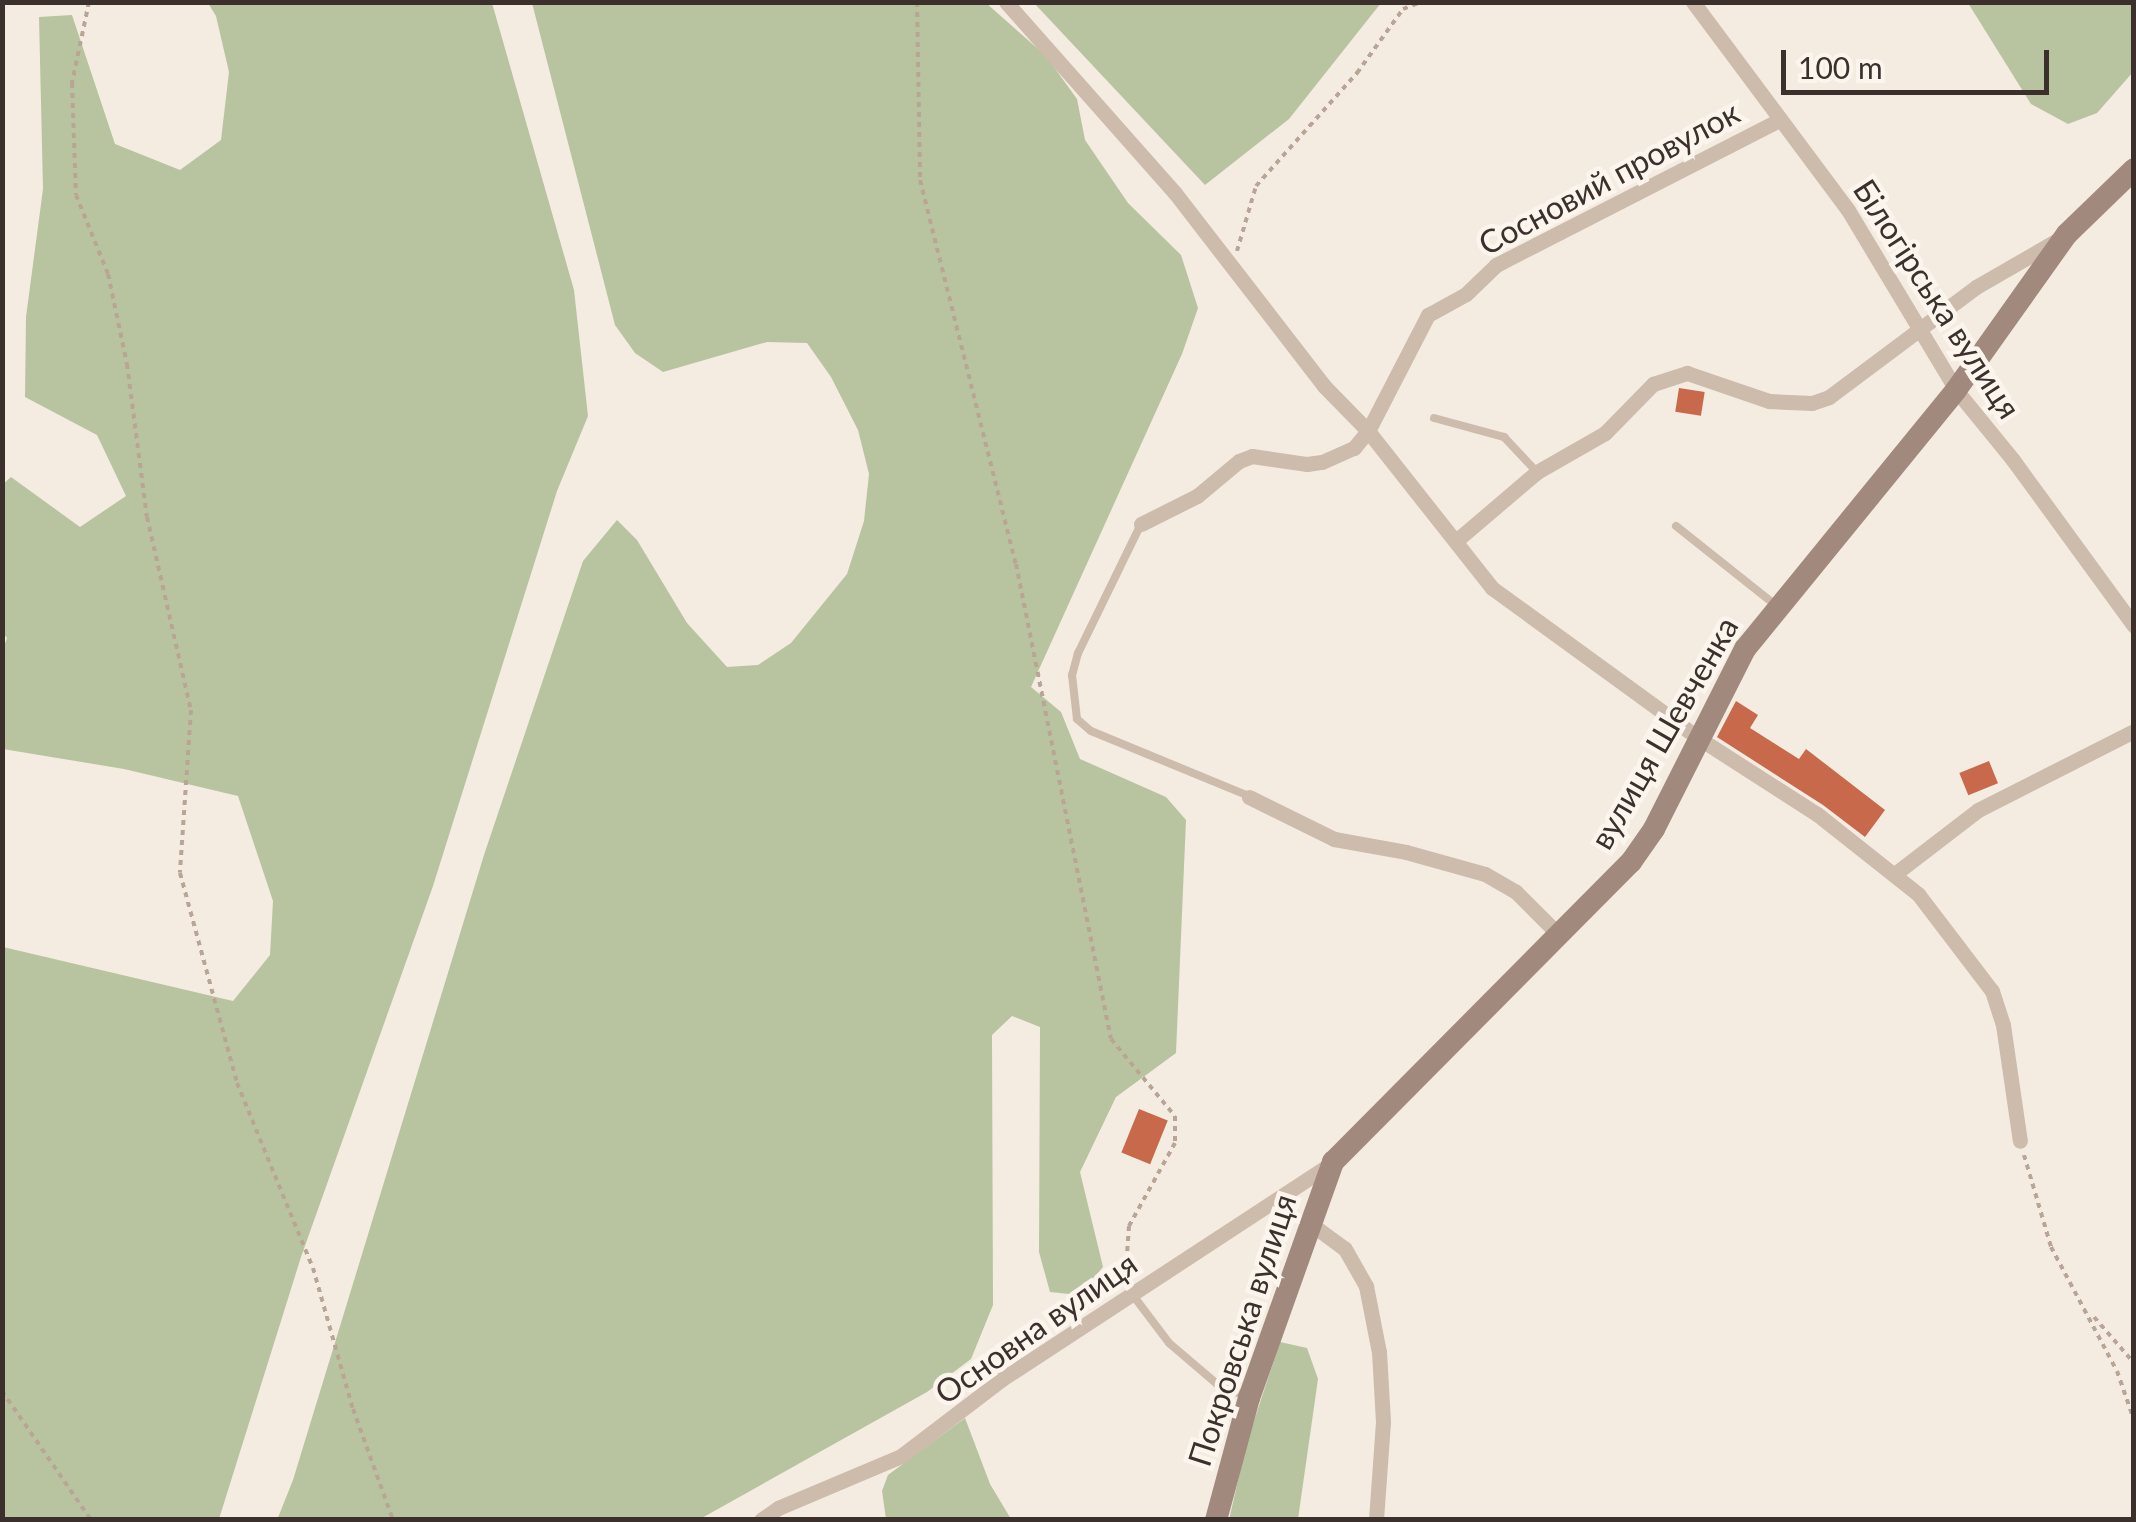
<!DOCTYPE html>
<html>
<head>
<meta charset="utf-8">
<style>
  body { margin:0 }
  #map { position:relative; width:2136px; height:1522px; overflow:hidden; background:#f4ebe1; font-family:Lato,sans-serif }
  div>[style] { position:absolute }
  .green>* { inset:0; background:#b8c4a0 }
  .building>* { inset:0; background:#c8694b; transform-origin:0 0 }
  .path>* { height:4px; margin-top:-2px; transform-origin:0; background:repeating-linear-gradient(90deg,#b9a596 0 5px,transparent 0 10px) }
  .lane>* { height:8px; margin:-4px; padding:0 4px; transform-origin:4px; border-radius:4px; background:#cdbbac }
  .street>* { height:15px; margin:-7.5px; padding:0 7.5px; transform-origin:7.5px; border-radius:7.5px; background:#cdbbac }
  .secondary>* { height:22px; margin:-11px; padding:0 11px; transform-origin:11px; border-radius:11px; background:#a18a7d }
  span { translate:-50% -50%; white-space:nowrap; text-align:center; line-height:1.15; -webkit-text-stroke:9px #fbf5ee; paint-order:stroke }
  .street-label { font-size:32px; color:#3b302b }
  .frame { position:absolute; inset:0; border:5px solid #3b302b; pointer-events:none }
  .scale { position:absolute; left:1781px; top:50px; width:268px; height:45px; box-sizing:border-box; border:5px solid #3b302b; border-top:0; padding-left:12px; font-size:30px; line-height:35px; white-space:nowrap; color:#3b302b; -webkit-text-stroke:8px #fbf5ee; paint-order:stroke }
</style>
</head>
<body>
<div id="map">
  <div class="green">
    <i style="clip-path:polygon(208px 3px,492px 3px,574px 290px,588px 416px,557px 491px,433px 886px,301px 1257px,219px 1519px,3px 1519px,3px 947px,233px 1001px,270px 955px,273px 901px,238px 796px,124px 769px,3px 749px,2px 652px,7px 638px,2px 632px,3px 484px,11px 477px,80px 527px,126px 496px,97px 435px,25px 397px,26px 317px,43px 189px,39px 17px,72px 15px,115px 144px,180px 170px,221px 140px,229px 72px,216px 16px)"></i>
    <i style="clip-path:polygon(532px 3px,986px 3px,1046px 56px,1077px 99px,1085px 140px,1128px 203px,1181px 255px,1198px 308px,1182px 354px,1031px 687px,1061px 712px,1080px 759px,1166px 797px,1186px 820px,1176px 1053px,1116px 1097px,1080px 1172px,1103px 1267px,1079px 1295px,1050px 1292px,1039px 1252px,1040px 1027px,1012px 1016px,992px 1035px,993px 1305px,971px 1359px,927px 1392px,700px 1519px,277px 1520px,293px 1480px,484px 855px,583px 561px,617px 520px,637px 540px,687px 623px,727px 667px,758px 665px,791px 643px,847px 574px,864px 521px,869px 474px,858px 430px,831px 377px,807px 343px,767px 342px,663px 372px,635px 353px,615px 325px)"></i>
    <i style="clip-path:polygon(1034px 3px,1381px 3px,1289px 119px,1205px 185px)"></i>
    <i style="clip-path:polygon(1968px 3px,2133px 3px,2133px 72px,2097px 113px,2068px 124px,2031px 104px)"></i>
    <i style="clip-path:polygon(1280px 1342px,1307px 1348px,1318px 1379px,1298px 1519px,1229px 1520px,1246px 1445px)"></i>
    <i style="clip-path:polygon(965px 1418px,990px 1484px,1011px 1519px,886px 1519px,882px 1491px,888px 1475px)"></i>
  </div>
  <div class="building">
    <i style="left:1679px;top:388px;width:26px;height:24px;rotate:9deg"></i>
    <i style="clip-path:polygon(1736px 701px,1758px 715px,1750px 728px,1799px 759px,1806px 749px,1885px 810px,1865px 837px,1823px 805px,1717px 737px)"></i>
    <i style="left:1989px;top:761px;width:24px;height:32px;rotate:68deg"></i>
    <i style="left:1139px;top:1109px;width:31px;height:47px;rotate:22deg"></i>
  </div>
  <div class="path">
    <i style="left:89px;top:2px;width:83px;rotate:101.9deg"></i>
    <i style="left:72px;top:83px;width:112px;rotate:88deg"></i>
    <i style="left:76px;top:195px;width:85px;rotate:67.9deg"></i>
    <i style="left:108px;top:274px;width:92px;rotate:78.1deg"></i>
    <i style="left:127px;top:364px;width:154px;rotate:82.6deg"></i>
    <i style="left:147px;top:517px;width:198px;rotate:77.2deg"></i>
    <i style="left:191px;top:710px;width:163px;rotate:93.9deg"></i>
    <i style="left:180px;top:873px;width:218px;rotate:74.8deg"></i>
    <i style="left:237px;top:1083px;width:200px;rotate:67.7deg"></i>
    <i style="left:313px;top:1268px;width:147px;rotate:74.2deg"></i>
    <i style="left:353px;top:1409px;width:118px;rotate:70.2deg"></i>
    <i style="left:917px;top:2px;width:178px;rotate:89deg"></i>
    <i style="left:920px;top:180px;width:396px;rotate:76deg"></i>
    <i style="left:1016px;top:564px;width:484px;rotate:78.7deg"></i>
    <i style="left:1111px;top:1039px;width:100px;rotate:50.3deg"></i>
    <i style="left:1175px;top:1116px;width:27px;rotate:90deg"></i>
    <i style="left:1175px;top:1143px;width:95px;rotate:119deg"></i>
    <i style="left:1129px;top:1226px;width:29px;rotate:94deg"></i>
    <i style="left:1127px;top:1255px;width:22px;rotate:68deg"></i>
    <i style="left:1237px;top:251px;width:68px;rotate:-73.7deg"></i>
    <i style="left:1256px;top:186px;width:152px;rotate:-48.2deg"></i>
    <i style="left:1357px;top:73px;width:79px;rotate:-54.3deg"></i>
    <i style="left:1403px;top:9px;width:19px;rotate:-21deg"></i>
    <i style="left:2024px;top:1155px;width:96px;rotate:73.6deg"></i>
    <i style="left:2051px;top:1247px;width:140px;rotate:62deg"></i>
    <i style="left:2117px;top:1371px;width:52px;rotate:70.9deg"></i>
    <i style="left:2094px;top:1317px;width:61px;rotate:49deg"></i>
    <i style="left:2px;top:1391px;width:157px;rotate:55.4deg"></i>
  </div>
  <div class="lane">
    <i style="left:1434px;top:418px;width:73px;rotate:15.2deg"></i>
    <i style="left:1504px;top:437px;width:48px;rotate:46.7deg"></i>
    <i style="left:1141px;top:524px;width:144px;rotate:116deg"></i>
    <i style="left:1078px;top:653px;width:23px;rotate:105deg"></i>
    <i style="left:1072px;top:675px;width:44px;rotate:83.5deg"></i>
    <i style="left:1077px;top:719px;width:18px;rotate:41deg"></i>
    <i style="left:1091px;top:731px;width:171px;rotate:22.4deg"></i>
    <i style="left:1676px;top:526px;width:130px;rotate:38.5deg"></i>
    <i style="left:1132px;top:1294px;width:61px;rotate:52.9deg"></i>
    <i style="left:1169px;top:1343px;width:63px;rotate:40.5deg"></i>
    <i style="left:1217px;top:1384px;width:30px;rotate:23deg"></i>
  </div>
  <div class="street">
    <i style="left:1006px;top:2px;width:255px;rotate:48.5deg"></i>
    <i style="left:1175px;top:193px;width:244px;rotate:52.3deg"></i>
    <i style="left:1324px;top:386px;width:63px;rotate:45.6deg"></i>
    <i style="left:1368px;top:431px;width:200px;rotate:51.7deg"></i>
    <i style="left:1492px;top:588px;width:257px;rotate:36deg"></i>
    <i style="left:1700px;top:739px;width:139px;rotate:32.7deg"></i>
    <i style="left:1817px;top:814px;width:129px;rotate:38.4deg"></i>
    <i style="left:1918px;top:894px;width:122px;rotate:52.7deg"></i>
    <i style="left:1992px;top:991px;width:36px;rotate:72deg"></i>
    <i style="left:2003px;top:1025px;width:117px;rotate:81.7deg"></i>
    <i style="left:1693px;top:2px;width:259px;rotate:53.3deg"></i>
    <i style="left:1848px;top:210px;width:210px;rotate:59deg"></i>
    <i style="left:1956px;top:390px;width:90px;rotate:50.8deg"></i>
    <i style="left:2013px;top:460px;width:205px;rotate:53.9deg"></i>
    <i style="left:1141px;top:524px;width:63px;rotate:-26.6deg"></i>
    <i style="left:1197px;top:496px;width:55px;rotate:-39.8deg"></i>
    <i style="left:1239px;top:461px;width:14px;rotate:-21deg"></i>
    <i style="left:1252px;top:456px;width:56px;rotate:8.3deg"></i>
    <i style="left:1307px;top:464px;width:15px;rotate:-8deg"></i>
    <i style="left:1322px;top:462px;width:35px;rotate:-24deg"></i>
    <i style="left:1354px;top:448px;width:22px;rotate:-51deg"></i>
    <i style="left:1368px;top:431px;width:131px;rotate:-62.7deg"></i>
    <i style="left:1428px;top:315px;width:43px;rotate:-28.9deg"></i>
    <i style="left:1466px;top:294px;width:42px;rotate:-44deg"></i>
    <i style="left:1496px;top:265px;width:318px;rotate:-27.1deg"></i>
    <i style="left:1457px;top:540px;width:105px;rotate:-40.4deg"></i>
    <i style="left:1537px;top:472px;width:78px;rotate:-29.8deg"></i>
    <i style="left:1605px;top:433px;width:69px;rotate:-45.6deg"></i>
    <i style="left:1653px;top:384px;width:36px;rotate:-18deg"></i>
    <i style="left:1687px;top:373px;width:87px;rotate:18.9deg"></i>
    <i style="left:1769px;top:401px;width:43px;rotate:2.7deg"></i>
    <i style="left:1812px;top:403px;width:18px;rotate:-19deg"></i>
    <i style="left:1829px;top:397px;width:184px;rotate:-36.8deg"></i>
    <i style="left:1976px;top:287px;width:96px;rotate:-30deg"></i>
    <i style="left:1249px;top:797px;width:95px;rotate:26.3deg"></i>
    <i style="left:1334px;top:839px;width:73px;rotate:10.2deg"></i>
    <i style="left:1406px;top:852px;width:82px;rotate:15.6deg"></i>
    <i style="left:1485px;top:874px;width:36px;rotate:30deg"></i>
    <i style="left:1516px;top:892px;width:62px;rotate:45deg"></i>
    <i style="left:1896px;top:873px;width:103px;rotate:-37.5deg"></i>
    <i style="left:1978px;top:810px;width:175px;rotate:-26.9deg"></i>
    <i style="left:1311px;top:1224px;width:42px;rotate:36.3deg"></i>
    <i style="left:1345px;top:1249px;width:43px;rotate:60.4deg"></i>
    <i style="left:1366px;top:1286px;width:67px;rotate:78.9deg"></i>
    <i style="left:1379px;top:1352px;width:70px;rotate:86.7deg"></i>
    <i style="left:1383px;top:1422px;width:98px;rotate:94.1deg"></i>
    <i style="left:761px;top:1520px;width:21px;rotate:-35deg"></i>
    <i style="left:778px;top:1508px;width:134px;rotate:-22.9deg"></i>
    <i style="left:901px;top:1456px;width:127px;rotate:-37.3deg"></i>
    <i style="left:1002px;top:1379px;width:394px;rotate:-33.2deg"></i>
  </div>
  <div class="secondary">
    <i style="left:1216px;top:1520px;width:126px;rotate:-74.9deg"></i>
    <i style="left:1249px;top:1398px;width:251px;rotate:-70.4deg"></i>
    <i style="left:1333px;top:1162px;width:423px;rotate:-45.2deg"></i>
    <i style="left:1631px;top:862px;width:40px;rotate:-55.1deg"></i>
    <i style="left:1654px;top:829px;width:202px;rotate:-63.2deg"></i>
    <i style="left:1745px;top:649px;width:334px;rotate:-50.8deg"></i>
    <i style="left:1956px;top:390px;width:191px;rotate:-54.6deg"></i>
    <i style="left:2067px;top:234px;width:93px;rotate:-44.1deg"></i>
  </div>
  <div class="street-label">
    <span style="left:1609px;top:178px;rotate:-28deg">Сосновий провулок</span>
    <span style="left:1937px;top:299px;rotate:57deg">Білогірська вулиця</span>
    <span style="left:1664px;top:733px;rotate:-60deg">вулиця Шевченка</span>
    <span style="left:1036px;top:1328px;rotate:-35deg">Основна вулиця</span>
    <span style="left:1242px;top:1330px;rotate:-72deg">Покровська вулиця</span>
  </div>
  <div class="frame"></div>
  <div class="scale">100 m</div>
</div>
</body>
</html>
